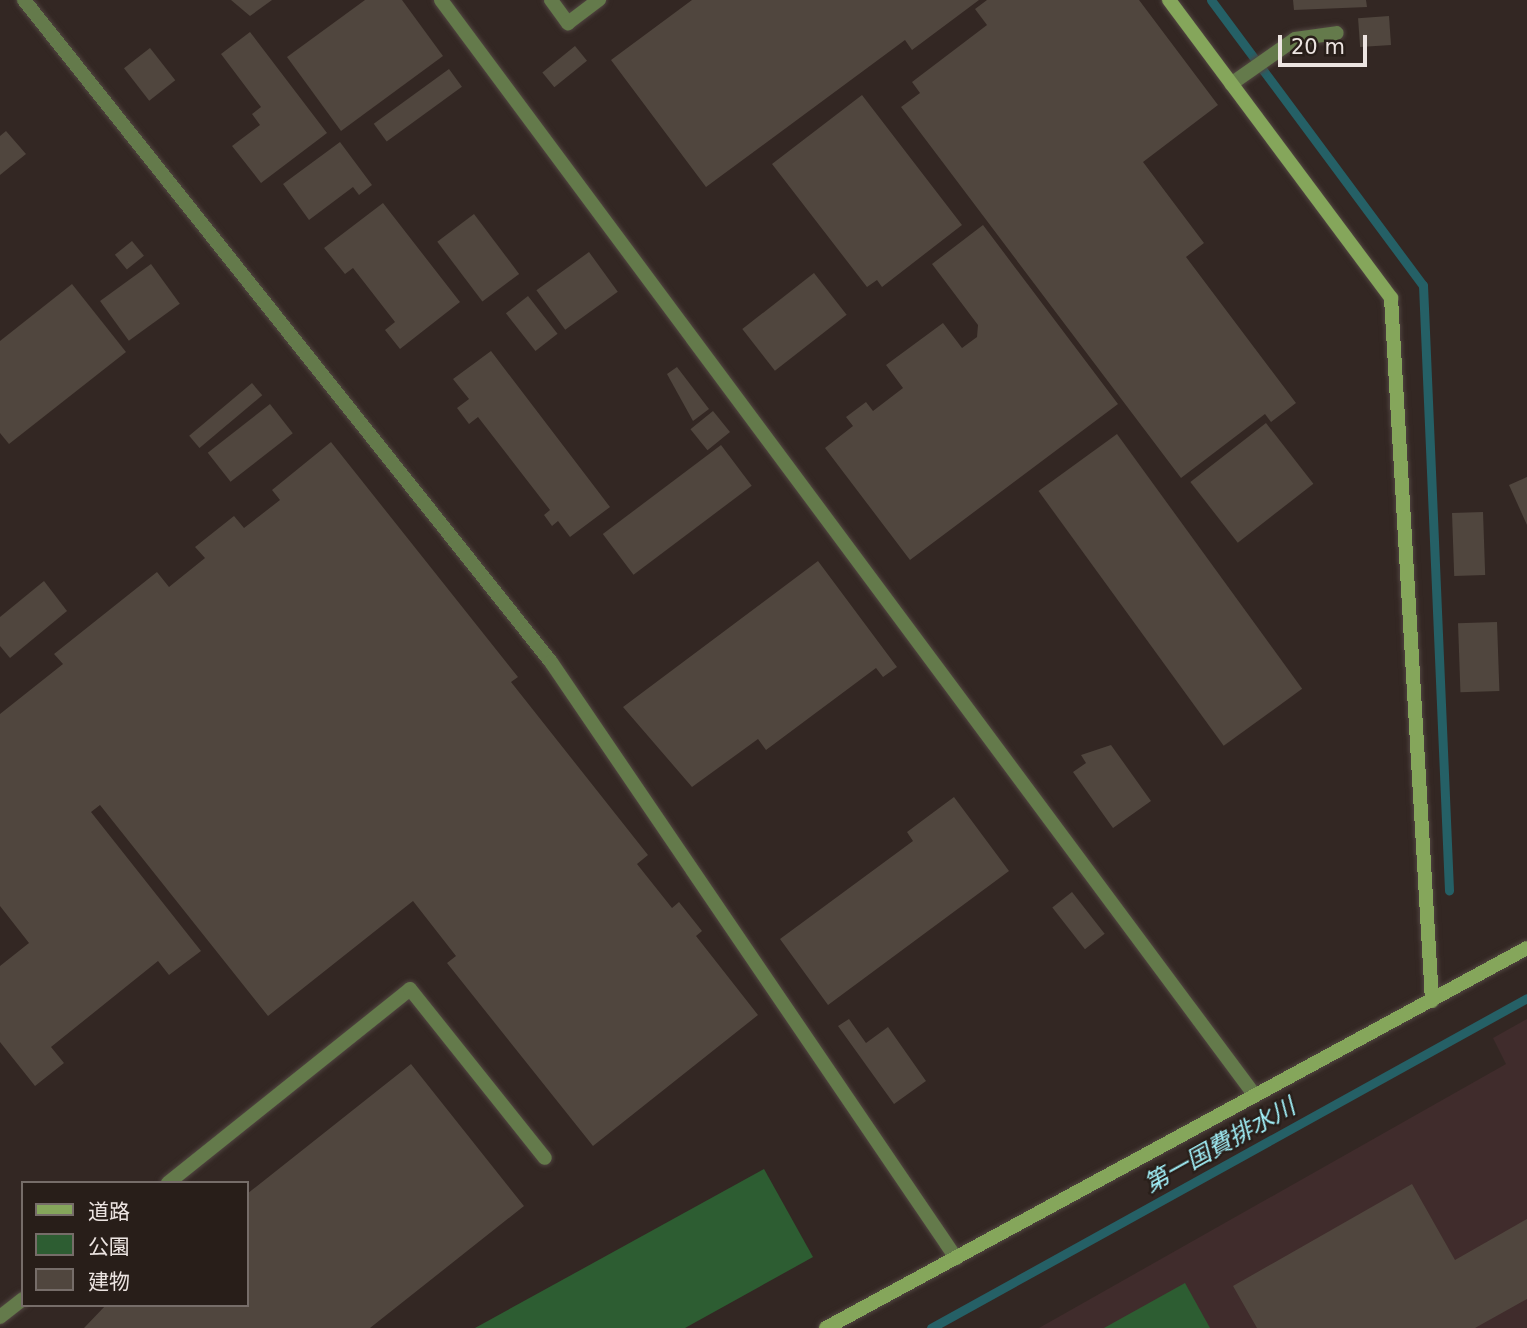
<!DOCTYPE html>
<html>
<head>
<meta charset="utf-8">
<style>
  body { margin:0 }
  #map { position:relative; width:1527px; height:1328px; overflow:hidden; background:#332723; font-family:"DejaVu Sans","Noto Sans JP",sans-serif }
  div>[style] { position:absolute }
  .education>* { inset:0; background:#402c2c }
  .green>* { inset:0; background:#2d5d32 }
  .stream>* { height:9px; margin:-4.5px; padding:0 4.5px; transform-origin:4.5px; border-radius:4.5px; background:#256066 }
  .building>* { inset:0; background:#50463e; transform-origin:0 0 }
  .roads { filter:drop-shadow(0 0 2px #514541) drop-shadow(0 0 2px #514541) }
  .lane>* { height:14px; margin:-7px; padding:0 7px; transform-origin:7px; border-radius:7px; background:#647a4b }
  .street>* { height:14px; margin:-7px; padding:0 7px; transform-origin:7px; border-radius:7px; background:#647a4b }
  .secondary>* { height:14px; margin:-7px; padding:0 7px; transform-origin:7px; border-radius:7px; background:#85a65b }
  span { translate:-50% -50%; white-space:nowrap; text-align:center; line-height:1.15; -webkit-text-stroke:5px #281e19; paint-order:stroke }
  .water-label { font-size:24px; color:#a1f0f9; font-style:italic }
  .legend { position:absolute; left:21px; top:1181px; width:228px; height:126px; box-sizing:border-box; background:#281e19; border:2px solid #766d69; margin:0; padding:9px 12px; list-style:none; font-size:21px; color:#ece4e1 }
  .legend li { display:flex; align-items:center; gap:14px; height:35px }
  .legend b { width:35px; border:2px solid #766d69 }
  .scale { position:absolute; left:1278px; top:35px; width:89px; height:32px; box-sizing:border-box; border:4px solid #ece4e1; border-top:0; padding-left:9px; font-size:21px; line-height:24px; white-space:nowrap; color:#ece4e1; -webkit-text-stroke:5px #281e19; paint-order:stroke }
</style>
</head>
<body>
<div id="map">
  <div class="education">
    <i style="clip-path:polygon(1527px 1019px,1527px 1328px,1039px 1328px,1506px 1064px,1493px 1038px)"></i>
  </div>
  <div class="green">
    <i style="clip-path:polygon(764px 1169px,813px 1257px,685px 1328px,475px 1328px)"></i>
    <i style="clip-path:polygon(1185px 1283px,1210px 1328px,1104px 1328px)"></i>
  </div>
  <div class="stream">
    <i style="left:1211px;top:0;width:355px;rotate:53.4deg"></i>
    <i style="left:1423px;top:285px;width:606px;rotate:87.54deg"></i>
    <i style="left:931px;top:1328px;width:681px;rotate:-28.97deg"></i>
  </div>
  <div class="building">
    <i style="clip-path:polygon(231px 0,272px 0,250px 16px)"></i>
    <i style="clip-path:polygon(365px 0,402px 0,443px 56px,341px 131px,287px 57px)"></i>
    <i style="clip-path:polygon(692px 0,979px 0,912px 50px,905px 40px,706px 187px,611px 60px)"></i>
    <i style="clip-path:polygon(987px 0,1139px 0,1218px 105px,1143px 162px,1204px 243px,1186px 257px,1296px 403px,1271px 422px,1265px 414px,1181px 478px,901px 107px,920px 93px,912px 82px,987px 25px,975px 9px)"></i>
    <i style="clip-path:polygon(1293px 0,1366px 0,1367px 7px,1294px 10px)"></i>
    <i style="left:1389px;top:16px;width:29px;height:31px;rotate:86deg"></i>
    <i style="clip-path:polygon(250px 32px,327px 133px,261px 183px,232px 146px,260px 125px,252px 114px,261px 107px,221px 54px)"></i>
    <i style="left:575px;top:46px;width:19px;height:42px;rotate:51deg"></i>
    <i style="left:150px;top:48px;width:41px;height:33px;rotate:52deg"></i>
    <i style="left:449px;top:69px;width:22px;height:93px;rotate:54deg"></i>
    <i style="clip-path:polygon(862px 95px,962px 225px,882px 287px,877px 280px,867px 287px,772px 164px)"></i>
    <i style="clip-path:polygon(6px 131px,26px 154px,0 175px,0 136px)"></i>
    <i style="clip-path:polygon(340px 142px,372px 185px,359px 195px,353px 187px,309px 220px,283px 184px)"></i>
    <i style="clip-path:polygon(383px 203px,460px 302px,400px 349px,385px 330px,395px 322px,353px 268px,345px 274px,324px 248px)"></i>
    <i style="left:474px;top:214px;width:75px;height:46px;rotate:53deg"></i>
    <i style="clip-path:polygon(983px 225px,1118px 404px,910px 560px,825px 448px,853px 426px,846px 417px,866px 402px,873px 411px,903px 388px,886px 365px,943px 323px,962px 348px,977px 337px,978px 325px,932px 264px)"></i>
    <i style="left:132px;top:241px;width:19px;height:22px;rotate:51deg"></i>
    <i style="left:589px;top:252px;width:49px;height:65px;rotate:54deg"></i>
    <i style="left:151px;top:264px;width:49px;height:63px;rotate:54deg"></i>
    <i style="left:814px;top:273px;width:53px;height:91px;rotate:52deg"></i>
    <i style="clip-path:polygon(72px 284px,126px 352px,9px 444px,0 433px,0 341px)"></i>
    <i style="left:528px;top:296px;width:48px;height:28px;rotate:52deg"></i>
    <i style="clip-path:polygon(491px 351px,610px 507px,570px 537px,558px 521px,552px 526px,544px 515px,550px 510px,478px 417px,469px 424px,457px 408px,469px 399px,453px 379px)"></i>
    <i style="clip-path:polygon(677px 367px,709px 409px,693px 421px,667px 374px)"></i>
    <i style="left:252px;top:383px;width:16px;height:82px;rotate:50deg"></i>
    <i style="left:270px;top:404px;width:37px;height:79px;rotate:52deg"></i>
    <i style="left:713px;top:411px;width:27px;height:29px;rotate:51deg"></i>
    <i style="left:1266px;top:423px;width:77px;height:96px;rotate:52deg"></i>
    <i style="left:1117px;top:434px;width:315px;height:97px;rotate:54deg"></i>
    <i style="clip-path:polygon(331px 442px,518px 677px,511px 682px,648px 855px,637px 864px,672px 908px,679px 902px,702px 931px,696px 936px,758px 1015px,593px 1146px,447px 963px,456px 956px,413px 901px,268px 1016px,100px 805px,91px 812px,201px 951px,169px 975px,158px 961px,51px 1047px,64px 1063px,35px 1086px,0 1042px,0 966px,29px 943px,0 906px,0 714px,63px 664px,54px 654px,157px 572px,169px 587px,205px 558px,195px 547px,234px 516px,244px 528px,280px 500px,272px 490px)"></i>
    <i style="left:721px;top:445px;width:51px;height:148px;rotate:53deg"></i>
    <i style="clip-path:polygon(1527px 477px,1527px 525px,1509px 485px)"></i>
    <i style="left:1483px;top:512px;width:63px;height:31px;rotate:88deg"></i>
    <i style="clip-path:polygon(818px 561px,897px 667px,883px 677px,876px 668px,766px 750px,758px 739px,692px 787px,623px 707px)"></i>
    <i style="clip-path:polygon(44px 581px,67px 611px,10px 658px,0 646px,0 617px)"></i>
    <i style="left:1497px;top:622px;width:69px;height:39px;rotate:88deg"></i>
    <i style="clip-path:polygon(1111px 745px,1151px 801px,1113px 828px,1073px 772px,1086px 763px,1081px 755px)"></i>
    <i style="clip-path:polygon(954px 797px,1009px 871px,828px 1005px,780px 939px,913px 841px,907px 832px)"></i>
    <i style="left:1072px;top:892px;width:53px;height:25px;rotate:52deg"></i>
    <i style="clip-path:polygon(849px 1019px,866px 1043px,888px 1027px,926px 1081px,894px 1104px,838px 1026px)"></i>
    <i style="clip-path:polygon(411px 1064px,524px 1206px,370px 1328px,84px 1328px,106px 1305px,247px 1305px,247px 1194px)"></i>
    <i style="clip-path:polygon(1412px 1184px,1455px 1260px,1527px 1219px,1527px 1299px,1475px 1328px,1257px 1328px,1233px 1286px)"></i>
  </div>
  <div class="roads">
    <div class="lane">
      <i style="left:551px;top:0;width:29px;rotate:54deg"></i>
      <i style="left:568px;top:23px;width:39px;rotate:-37deg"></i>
      <i style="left:1231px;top:84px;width:78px;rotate:-35.1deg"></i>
      <i style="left:1295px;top:39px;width:42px;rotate:-8.1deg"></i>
      <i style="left:168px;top:1183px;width:310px;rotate:-38.7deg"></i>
      <i style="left:410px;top:989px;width:216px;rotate:51.4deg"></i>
      <i style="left:0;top:1317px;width:29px;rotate:-38deg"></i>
    </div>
    <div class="street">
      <i style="left:24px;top:0;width:846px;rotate:51.48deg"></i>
      <i style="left:551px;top:662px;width:721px;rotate:55.8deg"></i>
      <i style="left:441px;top:0;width:1362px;rotate:53.39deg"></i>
    </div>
    <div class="secondary">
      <i style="left:1169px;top:0;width:372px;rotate:53.3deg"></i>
      <i style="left:1391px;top:298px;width:704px;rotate:86.66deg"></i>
      <i style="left:826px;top:1328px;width:797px;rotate:-28.46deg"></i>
    </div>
  </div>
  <div class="water-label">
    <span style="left:1220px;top:1146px;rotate:-29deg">第一国費排水川</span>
  </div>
  <ul class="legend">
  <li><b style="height:9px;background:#85a65b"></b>道路</li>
  <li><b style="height:19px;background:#2d5d32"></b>公園</li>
  <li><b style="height:19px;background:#50463e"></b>建物</li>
  </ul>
  <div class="scale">20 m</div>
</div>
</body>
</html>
